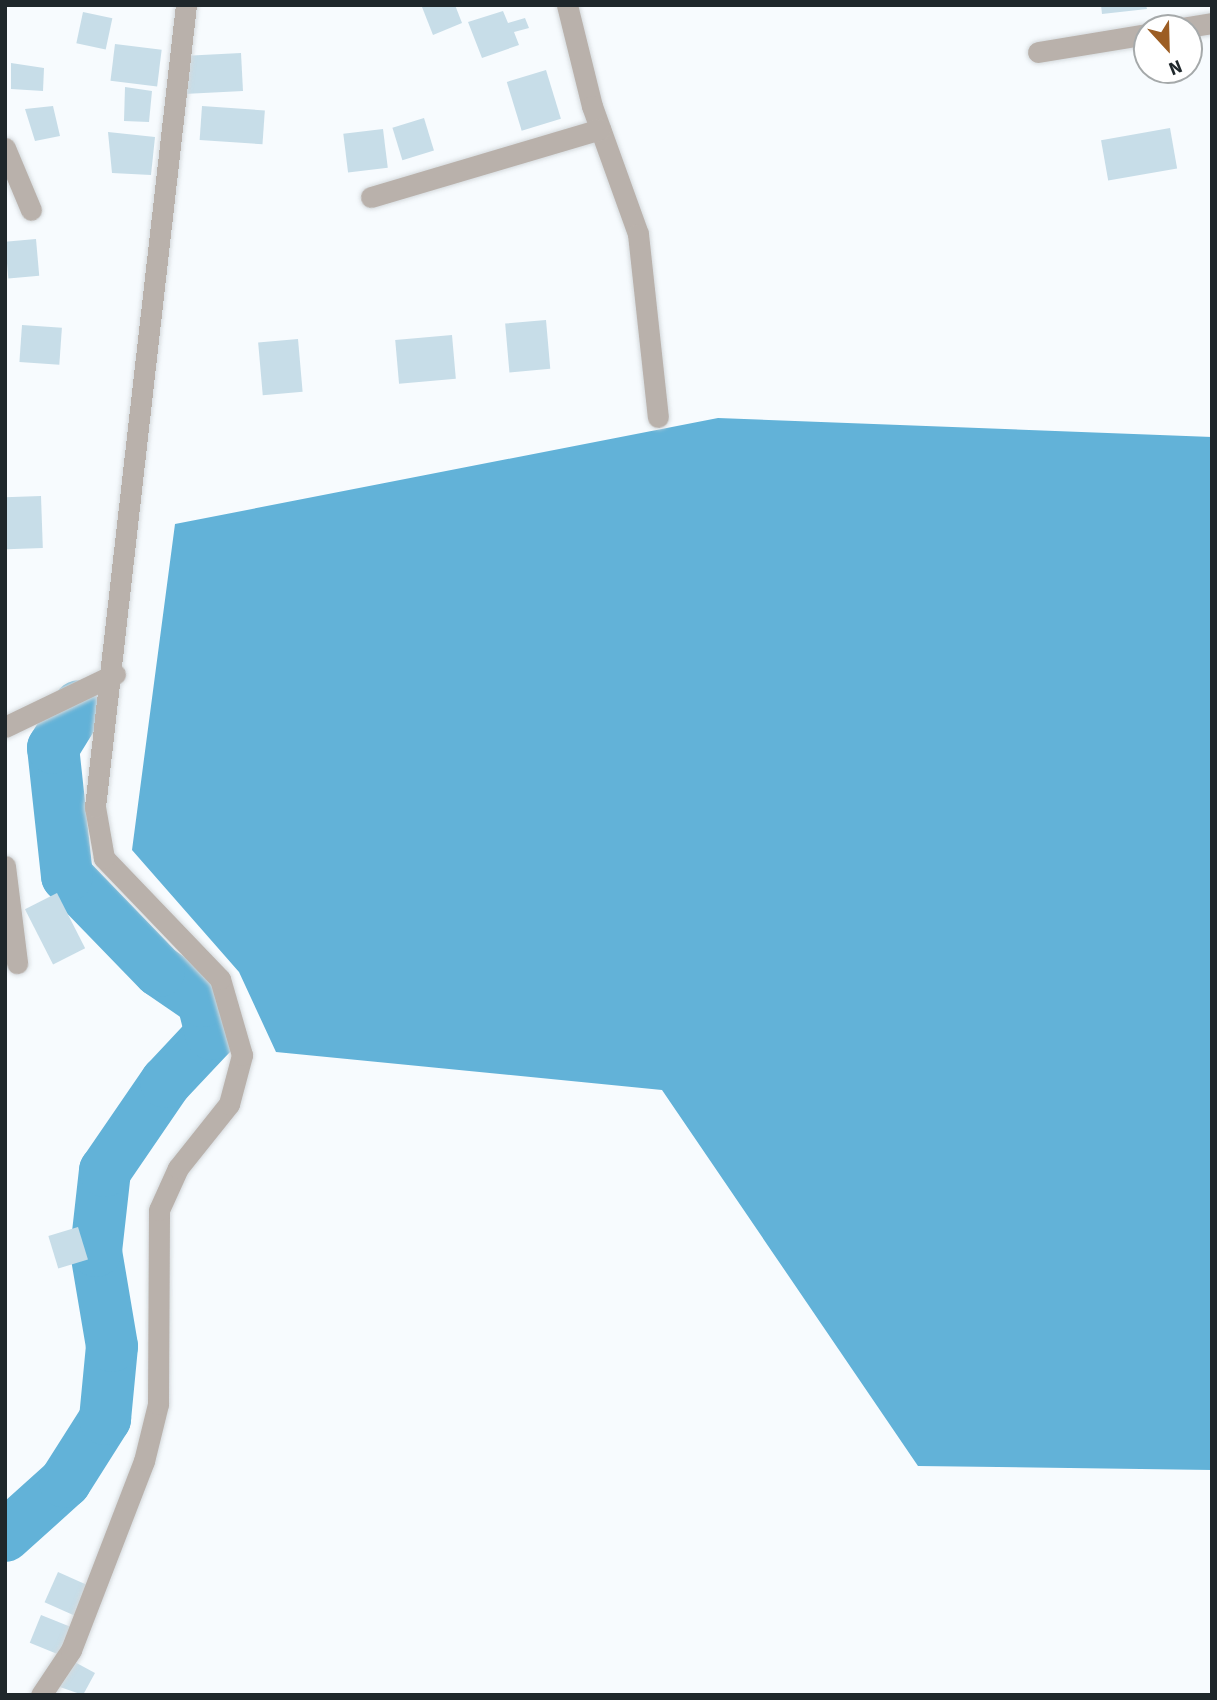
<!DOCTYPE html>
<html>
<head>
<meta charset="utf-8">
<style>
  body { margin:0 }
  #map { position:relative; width:1217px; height:1700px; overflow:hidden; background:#f7fbfe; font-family:"Source Sans 3",sans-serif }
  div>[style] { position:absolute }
  .water>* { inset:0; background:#62b2d8 }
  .river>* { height:52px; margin:-26px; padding:0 26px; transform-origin:26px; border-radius:26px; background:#62b2d8 }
  .building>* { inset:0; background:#c7dde8; transform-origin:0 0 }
  .roads { filter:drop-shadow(0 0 2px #d4d9dc) drop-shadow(0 0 2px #d4d9dc) }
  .minor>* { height:21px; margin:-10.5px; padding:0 10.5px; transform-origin:10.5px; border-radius:10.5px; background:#b9b1ab }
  span { translate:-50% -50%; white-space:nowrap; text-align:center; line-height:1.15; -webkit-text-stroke:6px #fff; paint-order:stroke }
  .frame { position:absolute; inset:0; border:7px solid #1f272b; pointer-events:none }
  .north { position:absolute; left:1133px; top:14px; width:70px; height:70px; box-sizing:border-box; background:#fff; border:2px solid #a5a9aa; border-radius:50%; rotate:158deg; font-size:19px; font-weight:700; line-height:28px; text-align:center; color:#1f272b }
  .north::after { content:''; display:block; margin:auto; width:24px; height:32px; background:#9c5d23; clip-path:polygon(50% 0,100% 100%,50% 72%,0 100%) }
</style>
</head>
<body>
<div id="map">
  <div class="water">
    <i style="clip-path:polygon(718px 418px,1212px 437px,1212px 1470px,918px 1466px,662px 1090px,276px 1052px,239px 972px,132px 850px,175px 524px)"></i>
  </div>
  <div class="river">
    <i style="left:5px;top:1536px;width:81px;rotate:-42deg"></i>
    <i style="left:65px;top:1482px;width:75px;rotate:-57.6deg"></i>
    <i style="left:105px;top:1419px;width:73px;rotate:-84.5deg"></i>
    <i style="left:112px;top:1346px;width:96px;rotate:-99.6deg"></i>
    <i style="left:96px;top:1251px;width:81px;rotate:-83.6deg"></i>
    <i style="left:105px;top:1171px;width:108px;rotate:-55.6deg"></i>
    <i style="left:166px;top:1082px;width:66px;rotate:-46.8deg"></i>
    <i style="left:211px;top:1034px;width:34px;rotate:-104deg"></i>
    <i style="left:203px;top:1001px;width:53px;rotate:-145.7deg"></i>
    <i style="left:159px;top:971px;width:132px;rotate:-134.1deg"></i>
    <i style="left:67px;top:876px;width:129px;rotate:-96.2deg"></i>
    <i style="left:53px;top:748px;width:49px;rotate:-58.2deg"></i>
  </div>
  <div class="building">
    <i style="clip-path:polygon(455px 5px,462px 23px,433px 35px,422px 7px)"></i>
    <i style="clip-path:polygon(1101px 5px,1146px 5px,1147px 9px,1102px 14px)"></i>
    <i style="clip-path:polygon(503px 11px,508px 23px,525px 18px,529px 28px,514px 32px,519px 45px,482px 58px,468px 22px)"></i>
    <i style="left:83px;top:12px;width:30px;height:32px;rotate:12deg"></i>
    <i style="left:115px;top:44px;width:47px;height:37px;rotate:7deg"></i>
    <i style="left:241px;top:53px;width:38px;height:59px;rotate:87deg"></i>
    <i style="clip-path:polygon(11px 63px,44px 68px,43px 91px,11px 89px)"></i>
    <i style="left:546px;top:70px;width:51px;height:41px;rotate:73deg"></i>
    <i style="clip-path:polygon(125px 87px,152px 91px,149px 122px,124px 121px)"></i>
    <i style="clip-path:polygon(53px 106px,60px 136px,35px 141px,25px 109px)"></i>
    <i style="left:202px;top:106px;width:63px;height:34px;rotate:4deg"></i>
    <i style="left:424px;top:118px;width:34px;height:33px;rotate:73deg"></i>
    <i style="left:1170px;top:128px;width:41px;height:70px;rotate:80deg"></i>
    <i style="left:383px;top:129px;width:39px;height:40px;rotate:83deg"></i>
    <i style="clip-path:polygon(108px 132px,155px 137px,151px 175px,112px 173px)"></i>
    <i style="left:36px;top:239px;width:37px;height:31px;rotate:85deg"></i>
    <i style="left:546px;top:320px;width:49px;height:41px;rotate:85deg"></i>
    <i style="left:22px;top:325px;width:40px;height:37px;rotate:4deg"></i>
    <i style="left:452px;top:335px;width:44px;height:57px;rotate:85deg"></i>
    <i style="left:298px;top:339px;width:53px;height:40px;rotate:85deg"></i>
    <i style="left:41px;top:496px;width:52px;height:36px;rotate:88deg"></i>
    <i style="left:57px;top:893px;width:62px;height:36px;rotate:63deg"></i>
    <i style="left:78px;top:1227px;width:34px;height:31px;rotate:73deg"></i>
    <i style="left:58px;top:1572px;width:35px;height:33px;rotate:24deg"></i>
    <i style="left:41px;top:1615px;width:35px;height:30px;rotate:22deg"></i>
    <i style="clip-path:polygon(71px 1660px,95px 1673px,83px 1695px,57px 1686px)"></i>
  </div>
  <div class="roads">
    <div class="minor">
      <i style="left:567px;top:5px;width:104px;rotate:76.1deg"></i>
      <i style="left:592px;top:106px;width:136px;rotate:70.2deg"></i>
      <i style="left:638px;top:234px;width:184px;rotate:83.8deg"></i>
      <i style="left:1181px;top:28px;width:31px;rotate:-9deg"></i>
      <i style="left:1038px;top:52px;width:110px;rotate:-9.4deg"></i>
      <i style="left:5px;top:148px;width:67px;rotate:67.2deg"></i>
      <i style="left:371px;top:197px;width:239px;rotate:-16.5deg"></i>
      <i style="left:5px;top:727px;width:122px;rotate:-25.7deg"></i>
      <i style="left:5px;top:866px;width:98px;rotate:82.9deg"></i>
      <i style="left:41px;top:1695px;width:54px;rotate:-56.3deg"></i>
      <i style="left:71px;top:1650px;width:203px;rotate:-68.9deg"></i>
      <i style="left:144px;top:1461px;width:59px;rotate:-76.2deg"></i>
      <i style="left:158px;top:1404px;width:194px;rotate:-89.7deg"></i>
      <i style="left:159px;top:1210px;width:46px;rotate:-65.7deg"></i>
      <i style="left:178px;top:1168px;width:82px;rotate:-51.4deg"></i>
      <i style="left:229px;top:1104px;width:51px;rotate:-75.1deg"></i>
      <i style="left:242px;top:1055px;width:79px;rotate:-106.1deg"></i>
      <i style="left:220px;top:979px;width:168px;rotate:-133.8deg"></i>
      <i style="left:104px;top:858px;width:52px;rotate:-100deg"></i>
      <i style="left:95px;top:807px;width:807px;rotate:-83.53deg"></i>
    </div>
  </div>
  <div class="frame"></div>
  <div class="north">N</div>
</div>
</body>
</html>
